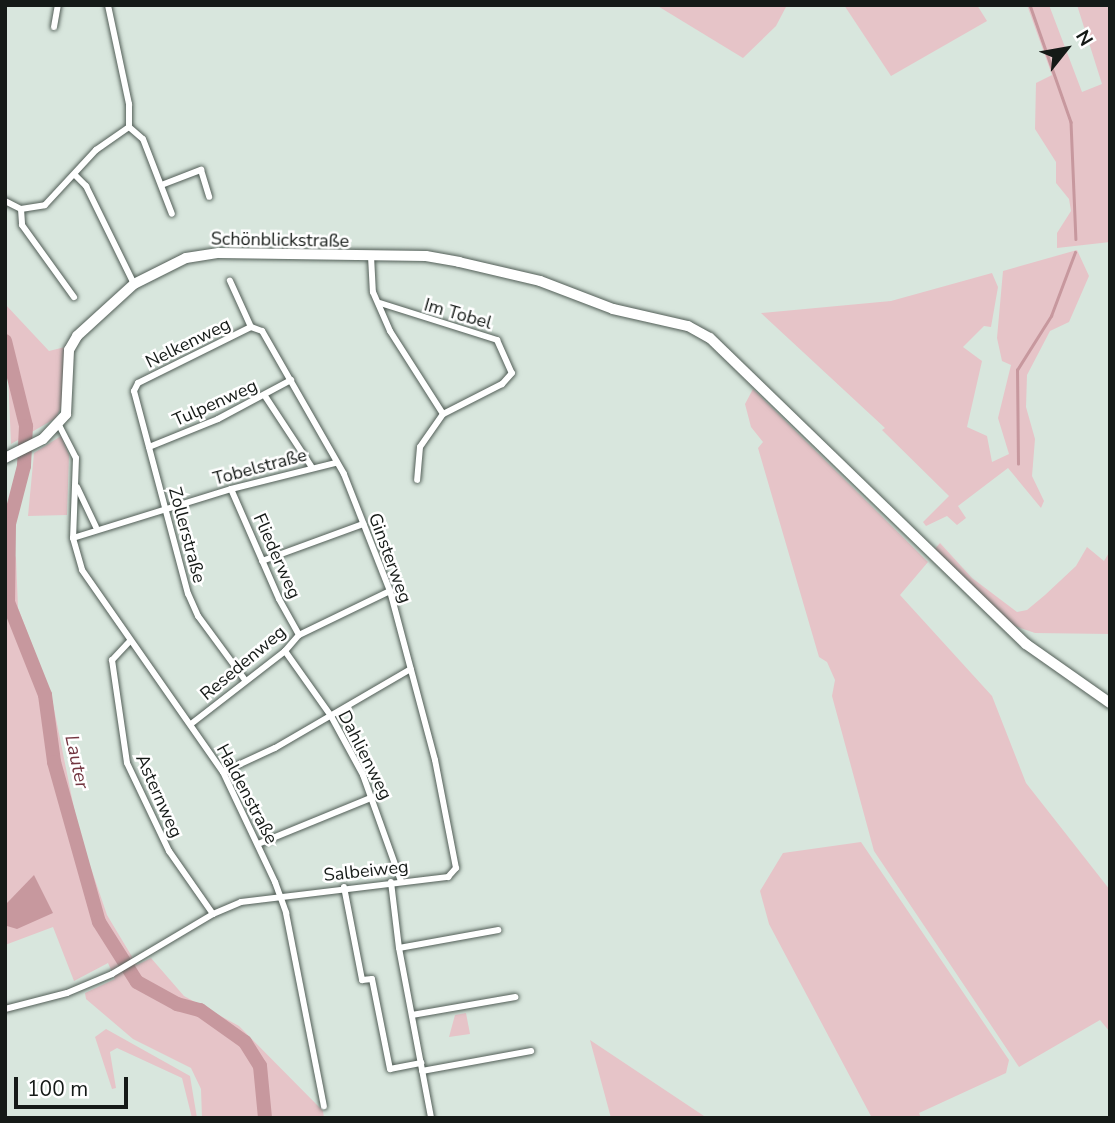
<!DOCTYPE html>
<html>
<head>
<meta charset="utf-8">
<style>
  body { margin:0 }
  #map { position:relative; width:1115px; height:1123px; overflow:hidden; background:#d8e6dd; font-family:"Nunito Sans",sans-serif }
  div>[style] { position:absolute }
  .green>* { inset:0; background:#e6c4c8 }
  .water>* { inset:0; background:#c7989e }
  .stream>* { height:2.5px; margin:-1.25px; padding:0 1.25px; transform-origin:1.25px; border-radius:1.25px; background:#c7989e }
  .river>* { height:14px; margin:-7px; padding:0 7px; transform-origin:7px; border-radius:7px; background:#c7989e }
  .roads { filter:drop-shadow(0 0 2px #525e57) drop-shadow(0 0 2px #525e57) }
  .street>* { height:6px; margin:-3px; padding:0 3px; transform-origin:3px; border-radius:3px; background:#fff }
  .secondary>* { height:10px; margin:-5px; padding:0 5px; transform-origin:5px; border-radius:5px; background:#fff }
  span { translate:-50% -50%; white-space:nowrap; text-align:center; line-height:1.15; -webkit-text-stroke:5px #fff; paint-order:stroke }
  .street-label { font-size:18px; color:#151a17 }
  .water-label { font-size:19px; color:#733641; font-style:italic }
  .frame { position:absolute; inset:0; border:7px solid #151a17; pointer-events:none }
  .north { position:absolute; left:1031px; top:14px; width:70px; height:70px; -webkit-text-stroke:5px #fff; paint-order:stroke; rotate:59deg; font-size:19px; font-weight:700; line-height:28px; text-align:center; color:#151a17 }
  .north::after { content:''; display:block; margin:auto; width:24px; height:32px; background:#151a17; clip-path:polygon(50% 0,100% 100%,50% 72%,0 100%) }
  .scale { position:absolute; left:14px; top:1077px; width:114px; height:32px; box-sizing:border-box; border:4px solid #151a17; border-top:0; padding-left:9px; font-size:21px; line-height:24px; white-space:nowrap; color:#151a17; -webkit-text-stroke:5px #fff; paint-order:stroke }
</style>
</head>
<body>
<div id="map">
  <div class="green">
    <i style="clip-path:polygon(656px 5px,787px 5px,776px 26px,743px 58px)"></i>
    <i style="clip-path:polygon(844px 5px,977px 5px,987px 21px,891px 76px)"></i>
    <i style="clip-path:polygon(1027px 5px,1049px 5px,1082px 92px,1102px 84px,1077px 5px,1110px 5px,1110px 242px,1057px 248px,1057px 233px,1071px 211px,1069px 199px,1056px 183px,1056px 162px,1035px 129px,1036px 83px,1052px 75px)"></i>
    <i style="clip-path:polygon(1077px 250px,1089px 276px,1069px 322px,1050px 331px,1027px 375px,1026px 407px,1035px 439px,1032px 476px,1044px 501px,1041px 508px,1008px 468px,958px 506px,966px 518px,957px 525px,947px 516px,926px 526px,923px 522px,949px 496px,882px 430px,885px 428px,761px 313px,891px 301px,992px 273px,998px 287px,991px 327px,984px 326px,963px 347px,982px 361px,967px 427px,987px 436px,992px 462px,1009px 454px,998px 418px,1011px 365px,1002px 361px,997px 338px,1003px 271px)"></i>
    <i style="clip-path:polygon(5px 304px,49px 351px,65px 347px,62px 405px,56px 418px,11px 444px)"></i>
    <i style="clip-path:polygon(753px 389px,928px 562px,900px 595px,992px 696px,1026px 783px,1110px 890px,1110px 1032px,1100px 1020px,1019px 1067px,874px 851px,832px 696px,835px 680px,827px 662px,819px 657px,758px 448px,763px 442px,751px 427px,745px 404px)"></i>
    <i style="clip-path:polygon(61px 436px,69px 455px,67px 515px,28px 516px,34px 453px)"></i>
    <i style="clip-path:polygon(6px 535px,16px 558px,18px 608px,51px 694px,79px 833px,107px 915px,137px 965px,151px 958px,184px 996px,239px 1026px,323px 1111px,324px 1118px,202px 1118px,201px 1089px,191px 1068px,133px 1039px,86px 999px,85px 993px,115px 979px,108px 963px,74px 981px,53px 927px,5px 945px)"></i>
    <i style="clip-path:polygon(940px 543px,972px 578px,1017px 612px,1027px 610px,1045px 595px,1076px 566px,1087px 547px,1104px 561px,1110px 551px,1110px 634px,1035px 633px,1009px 624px,933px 551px)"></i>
    <i style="clip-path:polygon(861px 842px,1009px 1060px,1006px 1073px,919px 1113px,921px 1118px,872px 1118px,769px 924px,760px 891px,783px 853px)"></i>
    <i style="clip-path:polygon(466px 1013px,470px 1034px,449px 1037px,455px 1015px)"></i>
    <i style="clip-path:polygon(106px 1029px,190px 1076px,197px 1118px,192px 1118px,182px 1078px,117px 1048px,110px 1052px,116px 1088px,112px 1089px,95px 1037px)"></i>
    <i style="clip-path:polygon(590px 1040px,707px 1118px,611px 1118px)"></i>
  </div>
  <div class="water">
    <i style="clip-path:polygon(34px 875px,53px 913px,17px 929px,7px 926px,7px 903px)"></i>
  </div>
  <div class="stream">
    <i style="left:1030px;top:5px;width:124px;rotate:70.7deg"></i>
    <i style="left:1071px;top:122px;width:117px;rotate:87.6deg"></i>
    <i style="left:1018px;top:464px;width:94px;rotate:-90.6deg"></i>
    <i style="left:1017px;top:370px;width:64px;rotate:-57.8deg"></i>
    <i style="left:1051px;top:316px;width:68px;rotate:-69.4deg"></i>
    <i style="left:5px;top:529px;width:6px;rotate:-51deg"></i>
  </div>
  <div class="river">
    <i style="left:5px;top:341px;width:88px;rotate:76.1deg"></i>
    <i style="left:26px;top:426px;width:40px;rotate:92.9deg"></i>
    <i style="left:24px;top:466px;width:60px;rotate:104.5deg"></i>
    <i style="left:9px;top:524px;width:78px;rotate:90.7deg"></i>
    <i style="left:8px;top:602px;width:100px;rotate:68.3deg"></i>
    <i style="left:45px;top:695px;width:68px;rotate:82.3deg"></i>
    <i style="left:54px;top:762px;width:166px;rotate:74.3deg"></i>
    <i style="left:99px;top:922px;width:71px;rotate:57.7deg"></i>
    <i style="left:137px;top:982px;width:46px;rotate:28.8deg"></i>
    <i style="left:177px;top:1004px;width:24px;rotate:15deg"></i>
    <i style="left:200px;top:1010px;width:55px;rotate:35.4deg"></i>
    <i style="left:245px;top:1042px;width:28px;rotate:58deg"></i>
    <i style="left:260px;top:1066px;width:52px;rotate:84.5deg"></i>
  </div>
  <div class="roads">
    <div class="street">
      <i style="left:54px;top:27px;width:22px;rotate:-80deg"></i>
      <i style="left:129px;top:127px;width:18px;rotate:41deg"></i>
      <i style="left:143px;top:139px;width:80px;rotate:68.9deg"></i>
      <i style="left:75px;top:175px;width:16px;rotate:45deg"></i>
      <i style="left:86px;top:186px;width:109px;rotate:63.9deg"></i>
      <i style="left:164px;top:184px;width:40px;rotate:-21deg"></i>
      <i style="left:201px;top:170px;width:28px;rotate:73deg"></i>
      <i style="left:5px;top:201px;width:18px;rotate:27deg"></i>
      <i style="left:21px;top:209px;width:24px;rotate:-9deg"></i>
      <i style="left:45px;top:205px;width:75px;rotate:-47.2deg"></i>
      <i style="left:96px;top:150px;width:40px;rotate:-34.9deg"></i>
      <i style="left:129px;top:127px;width:23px;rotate:-90deg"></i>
      <i style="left:129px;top:104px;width:101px;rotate:-102deg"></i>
      <i style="left:21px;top:209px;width:16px;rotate:86deg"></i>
      <i style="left:22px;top:225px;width:89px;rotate:54.2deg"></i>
      <i style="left:371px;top:256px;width:36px;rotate:87deg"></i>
      <i style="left:373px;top:292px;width:43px;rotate:66.4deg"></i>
      <i style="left:390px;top:331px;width:98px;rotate:57.4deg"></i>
      <i style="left:380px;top:303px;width:123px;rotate:17.5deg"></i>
      <i style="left:497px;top:340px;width:36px;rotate:66deg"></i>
      <i style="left:512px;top:373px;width:15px;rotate:132deg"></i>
      <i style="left:502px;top:384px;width:66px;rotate:153deg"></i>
      <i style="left:443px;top:414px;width:40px;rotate:124.9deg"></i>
      <i style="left:420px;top:447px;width:33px;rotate:95deg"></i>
      <i style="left:265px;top:396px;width:84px;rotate:56.7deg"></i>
      <i style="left:59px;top:425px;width:37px;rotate:63deg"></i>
      <i style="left:76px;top:458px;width:80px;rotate:92.1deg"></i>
      <i style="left:73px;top:538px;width:33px;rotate:74deg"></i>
      <i style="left:82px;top:570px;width:246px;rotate:55.1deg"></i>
      <i style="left:223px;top:772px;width:122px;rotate:64.7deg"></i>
      <i style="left:275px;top:882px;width:33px;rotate:70deg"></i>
      <i style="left:286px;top:913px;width:197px;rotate:78.9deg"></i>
      <i style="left:149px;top:447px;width:74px;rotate:-22.1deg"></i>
      <i style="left:218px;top:419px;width:83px;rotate:-28.1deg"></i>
      <i style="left:77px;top:487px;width:44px;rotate:64.6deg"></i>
      <i style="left:231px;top:489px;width:120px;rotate:66.4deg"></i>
      <i style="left:279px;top:599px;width:41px;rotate:60.9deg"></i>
      <i style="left:73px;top:538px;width:165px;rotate:-17.2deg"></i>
      <i style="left:231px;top:489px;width:107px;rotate:-14deg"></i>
      <i style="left:262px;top:561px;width:108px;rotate:-20.1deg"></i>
      <i style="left:129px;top:642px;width:25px;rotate:133deg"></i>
      <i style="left:112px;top:660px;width:104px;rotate:81.7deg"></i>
      <i style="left:127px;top:763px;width:98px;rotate:64.5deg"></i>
      <i style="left:169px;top:851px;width:77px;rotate:55.1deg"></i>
      <i style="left:285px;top:651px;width:80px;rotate:54.7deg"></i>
      <i style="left:331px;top:716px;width:67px;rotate:61.5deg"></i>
      <i style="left:363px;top:775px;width:113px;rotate:70.3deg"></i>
      <i style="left:245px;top:680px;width:79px;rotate:-126.3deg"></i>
      <i style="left:198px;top:616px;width:24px;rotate:-114deg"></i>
      <i style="left:188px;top:594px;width:210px;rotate:-104.9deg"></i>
      <i style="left:134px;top:391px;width:9px;rotate:-63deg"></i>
      <i style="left:138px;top:383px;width:126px;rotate:-26.4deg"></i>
      <i style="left:191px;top:724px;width:119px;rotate:-37.8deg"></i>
      <i style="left:285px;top:651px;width:21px;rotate:-49deg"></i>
      <i style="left:299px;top:635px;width:101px;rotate:-25.8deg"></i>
      <i style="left:223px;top:772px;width:57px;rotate:-24.8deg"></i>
      <i style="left:275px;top:748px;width:157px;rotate:-30.2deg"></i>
      <i style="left:258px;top:844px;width:124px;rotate:-22.2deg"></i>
      <i style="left:391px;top:882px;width:66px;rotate:83.1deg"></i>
      <i style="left:399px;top:948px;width:101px;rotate:-10.3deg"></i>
      <i style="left:344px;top:887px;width:95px;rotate:79deg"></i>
      <i style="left:362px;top:980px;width:10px;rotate:-6deg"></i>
      <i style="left:372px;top:979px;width:92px;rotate:78.7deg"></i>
      <i style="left:390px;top:1069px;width:32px;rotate:-11deg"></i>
      <i style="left:399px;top:948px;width:173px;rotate:79.3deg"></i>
      <i style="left:5px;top:1009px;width:64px;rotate:-14.5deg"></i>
      <i style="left:67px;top:993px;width:49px;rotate:-22.9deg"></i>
      <i style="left:112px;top:974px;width:117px;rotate:-30.7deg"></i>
      <i style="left:213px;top:914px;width:30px;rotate:-23deg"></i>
      <i style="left:241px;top:902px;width:209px;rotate:-6.9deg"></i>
      <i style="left:448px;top:877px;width:12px;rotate:-48deg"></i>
      <i style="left:456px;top:868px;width:110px;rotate:-101deg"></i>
      <i style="left:435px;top:760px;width:175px;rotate:-104.9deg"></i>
      <i style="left:390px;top:591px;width:126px;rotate:-111.5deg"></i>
      <i style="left:344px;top:474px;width:165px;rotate:-119.8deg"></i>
      <i style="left:262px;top:331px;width:12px;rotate:-160deg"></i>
      <i style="left:251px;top:327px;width:51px;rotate:-114.5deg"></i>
      <i style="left:412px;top:1015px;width:105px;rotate:-9.9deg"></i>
      <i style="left:422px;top:1071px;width:111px;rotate:-10.4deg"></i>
    </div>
    <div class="secondary">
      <i style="left:5px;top:458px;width:42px;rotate:-26.6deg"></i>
      <i style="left:43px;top:439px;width:34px;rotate:-47deg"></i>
      <i style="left:66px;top:414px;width:64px;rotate:-87.3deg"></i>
      <i style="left:69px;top:350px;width:16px;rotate:-60deg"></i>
      <i style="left:77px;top:336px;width:77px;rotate:-42.4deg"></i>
      <i style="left:134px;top:284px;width:58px;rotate:-26.6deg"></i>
      <i style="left:186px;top:258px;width:33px;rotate:-9deg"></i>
      <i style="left:219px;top:253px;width:207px;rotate:0.8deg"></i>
      <i style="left:426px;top:256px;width:34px;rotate:10deg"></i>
      <i style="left:459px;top:262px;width:83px;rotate:13.2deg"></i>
      <i style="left:540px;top:281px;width:78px;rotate:21deg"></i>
      <i style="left:613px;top:309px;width:77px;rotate:12.8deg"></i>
      <i style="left:688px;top:326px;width:25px;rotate:29deg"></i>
      <i style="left:710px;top:338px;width:440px;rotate:44.1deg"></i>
      <i style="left:1026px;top:644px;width:103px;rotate:35.1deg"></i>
    </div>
  </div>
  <div class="street-label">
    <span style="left:280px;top:240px;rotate:1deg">Schönblickstraße</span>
    <span style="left:458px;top:314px;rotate:16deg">Im Tobel</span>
    <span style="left:188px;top:343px;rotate:-26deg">Nelkenweg</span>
    <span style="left:215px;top:403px;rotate:-24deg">Tulpenweg</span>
    <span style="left:260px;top:467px;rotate:-15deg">Tobelstraße</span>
    <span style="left:187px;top:535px;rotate:75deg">Zollerstraße</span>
    <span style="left:277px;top:556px;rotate:66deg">Fliederweg</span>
    <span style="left:390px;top:558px;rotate:70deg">Ginsterweg</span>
    <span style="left:243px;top:663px;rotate:-40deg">Resedenweg</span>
    <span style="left:365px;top:755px;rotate:63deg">Dahlienweg</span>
    <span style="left:247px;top:794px;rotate:62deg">Haldenstraße</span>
    <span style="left:159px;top:796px;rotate:66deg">Asternweg</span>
    <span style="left:366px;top:871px;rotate:-6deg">Salbeiweg</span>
  </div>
  <div class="water-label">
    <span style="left:76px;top:762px;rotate:78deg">Lauter</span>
  </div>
  <div class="frame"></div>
  <div class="north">N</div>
  <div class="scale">100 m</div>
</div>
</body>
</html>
